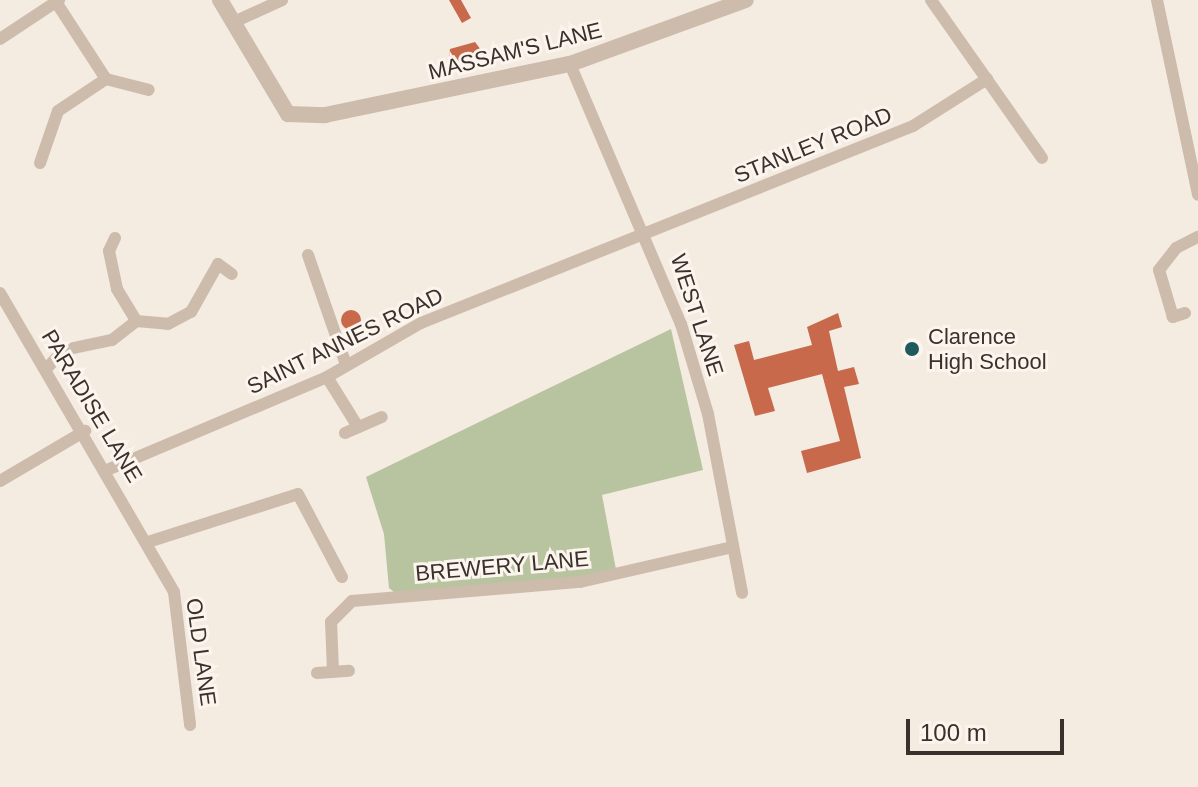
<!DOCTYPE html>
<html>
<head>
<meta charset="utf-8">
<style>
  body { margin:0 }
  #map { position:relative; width:1198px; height:787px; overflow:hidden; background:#f4ebe1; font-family:Arial,sans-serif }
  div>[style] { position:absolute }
  .green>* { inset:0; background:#b8c4a0 }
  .building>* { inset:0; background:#c8694b }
  .round { border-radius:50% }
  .minor>* { height:12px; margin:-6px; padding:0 6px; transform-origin:6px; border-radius:6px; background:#cdbbac }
  .tertiary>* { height:16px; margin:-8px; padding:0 8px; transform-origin:8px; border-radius:8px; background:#cdbbac }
  .dots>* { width:22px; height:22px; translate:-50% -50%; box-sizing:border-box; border:4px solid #fbf5ee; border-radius:50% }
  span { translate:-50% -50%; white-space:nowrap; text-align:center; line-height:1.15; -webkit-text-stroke:6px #fbf5ee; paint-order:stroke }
  .street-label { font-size:22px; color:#3b302b }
  .poi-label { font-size:22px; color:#3b302b }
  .left { translate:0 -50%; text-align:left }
  .scale { position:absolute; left:906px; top:719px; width:158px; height:36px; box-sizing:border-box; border:4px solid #3b302b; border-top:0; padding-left:10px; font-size:24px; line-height:28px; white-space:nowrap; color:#3b302b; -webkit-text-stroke:6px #fbf5ee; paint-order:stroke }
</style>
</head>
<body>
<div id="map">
  <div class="green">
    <i style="clip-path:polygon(671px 329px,703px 470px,602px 495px,617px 575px,398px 595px,389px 588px,384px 534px,366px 477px)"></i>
  </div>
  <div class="building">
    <i style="clip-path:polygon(449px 0,461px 0,471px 18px,462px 23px)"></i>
    <i style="clip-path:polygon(475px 42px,484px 54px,448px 64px,450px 49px)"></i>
    <i class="round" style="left:341px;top:310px;width:20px;height:20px"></i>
    <i style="clip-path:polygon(838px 313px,842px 327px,829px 331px,838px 371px,854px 367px,859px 384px,844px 387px,861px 458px,807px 473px,801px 451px,840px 441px,822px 374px,768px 388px,775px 411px,755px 416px,734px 345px,749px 341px,754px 360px,812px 345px,807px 327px)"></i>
  </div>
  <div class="minor">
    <i style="left:931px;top:0;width:193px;rotate:54.9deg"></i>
    <i style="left:1157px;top:0;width:199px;rotate:78.1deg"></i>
    <i style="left:56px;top:2px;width:92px;rotate:57deg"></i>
    <i style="left:106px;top:79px;width:44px;rotate:14.3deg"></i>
    <i style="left:234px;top:22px;width:53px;rotate:-24.6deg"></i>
    <i style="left:0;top:39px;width:71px;rotate:-33.5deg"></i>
    <i style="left:570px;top:64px;width:283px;rotate:66.9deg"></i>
    <i style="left:681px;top:324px;width:94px;rotate:73.3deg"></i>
    <i style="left:708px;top:414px;width:182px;rotate:79.2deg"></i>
    <i style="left:40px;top:163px;width:55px;rotate:-70.9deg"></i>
    <i style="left:58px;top:111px;width:58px;rotate:-33.7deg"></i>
    <i style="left:115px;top:238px;width:14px;rotate:115deg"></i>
    <i style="left:109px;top:251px;width:39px;rotate:78deg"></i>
    <i style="left:117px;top:289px;width:37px;rotate:59deg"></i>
    <i style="left:136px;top:321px;width:32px;rotate:5deg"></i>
    <i style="left:168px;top:324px;width:26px;rotate:-28deg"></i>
    <i style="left:191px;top:312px;width:55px;rotate:-60.6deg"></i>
    <i style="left:218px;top:264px;width:17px;rotate:36deg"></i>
    <i style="left:308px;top:255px;width:116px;rotate:70.9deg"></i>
    <i style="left:0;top:293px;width:346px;rotate:59.8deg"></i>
    <i style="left:174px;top:592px;width:134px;rotate:83.1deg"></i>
    <i style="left:1185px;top:313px;width:13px;rotate:162deg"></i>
    <i style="left:1173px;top:317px;width:49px;rotate:-106.6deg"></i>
    <i style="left:1159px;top:270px;width:28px;rotate:-52deg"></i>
    <i style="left:1176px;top:248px;width:25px;rotate:-27deg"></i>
    <i style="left:47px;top:368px;width:25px;rotate:-47deg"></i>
    <i style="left:64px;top:350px;width:49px;rotate:-11.8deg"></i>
    <i style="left:112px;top:340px;width:31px;rotate:-38deg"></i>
    <i style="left:327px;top:377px;width:59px;rotate:58.2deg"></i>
    <i style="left:345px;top:433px;width:40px;rotate:-23.4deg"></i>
    <i style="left:107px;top:470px;width:239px;rotate:-22.9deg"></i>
    <i style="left:327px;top:377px;width:108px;rotate:-29.9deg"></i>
    <i style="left:421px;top:323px;width:530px;rotate:-21.82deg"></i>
    <i style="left:913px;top:126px;width:88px;rotate:-32.4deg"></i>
    <i style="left:0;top:481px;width:99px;rotate:-30.5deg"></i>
    <i style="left:148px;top:542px;width:157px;rotate:-17.7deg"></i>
    <i style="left:298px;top:494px;width:94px;rotate:62.1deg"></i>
    <i style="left:333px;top:671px;width:49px;rotate:-92.3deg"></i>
    <i style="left:331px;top:622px;width:30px;rotate:-45deg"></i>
    <i style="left:352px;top:601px;width:229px;rotate:-4.8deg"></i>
    <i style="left:580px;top:582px;width:157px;rotate:-12.9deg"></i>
    <i style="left:317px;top:673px;width:32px;rotate:-4deg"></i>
  </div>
  <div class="tertiary">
    <i style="left:220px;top:0;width:133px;rotate:59.2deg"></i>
    <i style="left:288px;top:114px;width:37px;rotate:2deg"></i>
    <i style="left:325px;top:115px;width:250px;rotate:-11.8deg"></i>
    <i style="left:570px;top:64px;width:187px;rotate:-20deg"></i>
  </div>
  <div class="dots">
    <i style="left:912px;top:349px;background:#1f5a5e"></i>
  </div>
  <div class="street-label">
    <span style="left:515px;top:51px;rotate:-14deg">MASSAM'S LANE</span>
    <span style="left:813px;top:145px;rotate:-22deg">STANLEY ROAD</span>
    <span style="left:697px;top:315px;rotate:72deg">WEST LANE</span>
    <span style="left:345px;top:341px;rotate:-26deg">SAINT ANNES ROAD</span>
    <span style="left:92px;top:406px;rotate:59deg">PARADISE LANE</span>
    <span style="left:502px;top:566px;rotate:-5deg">BREWERY LANE</span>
    <span style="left:201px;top:652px;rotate:82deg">OLD LANE</span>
  </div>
  <div class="poi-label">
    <span class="left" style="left:928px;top:349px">Clarence<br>High School</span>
  </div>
  <div class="scale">100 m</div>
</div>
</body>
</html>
